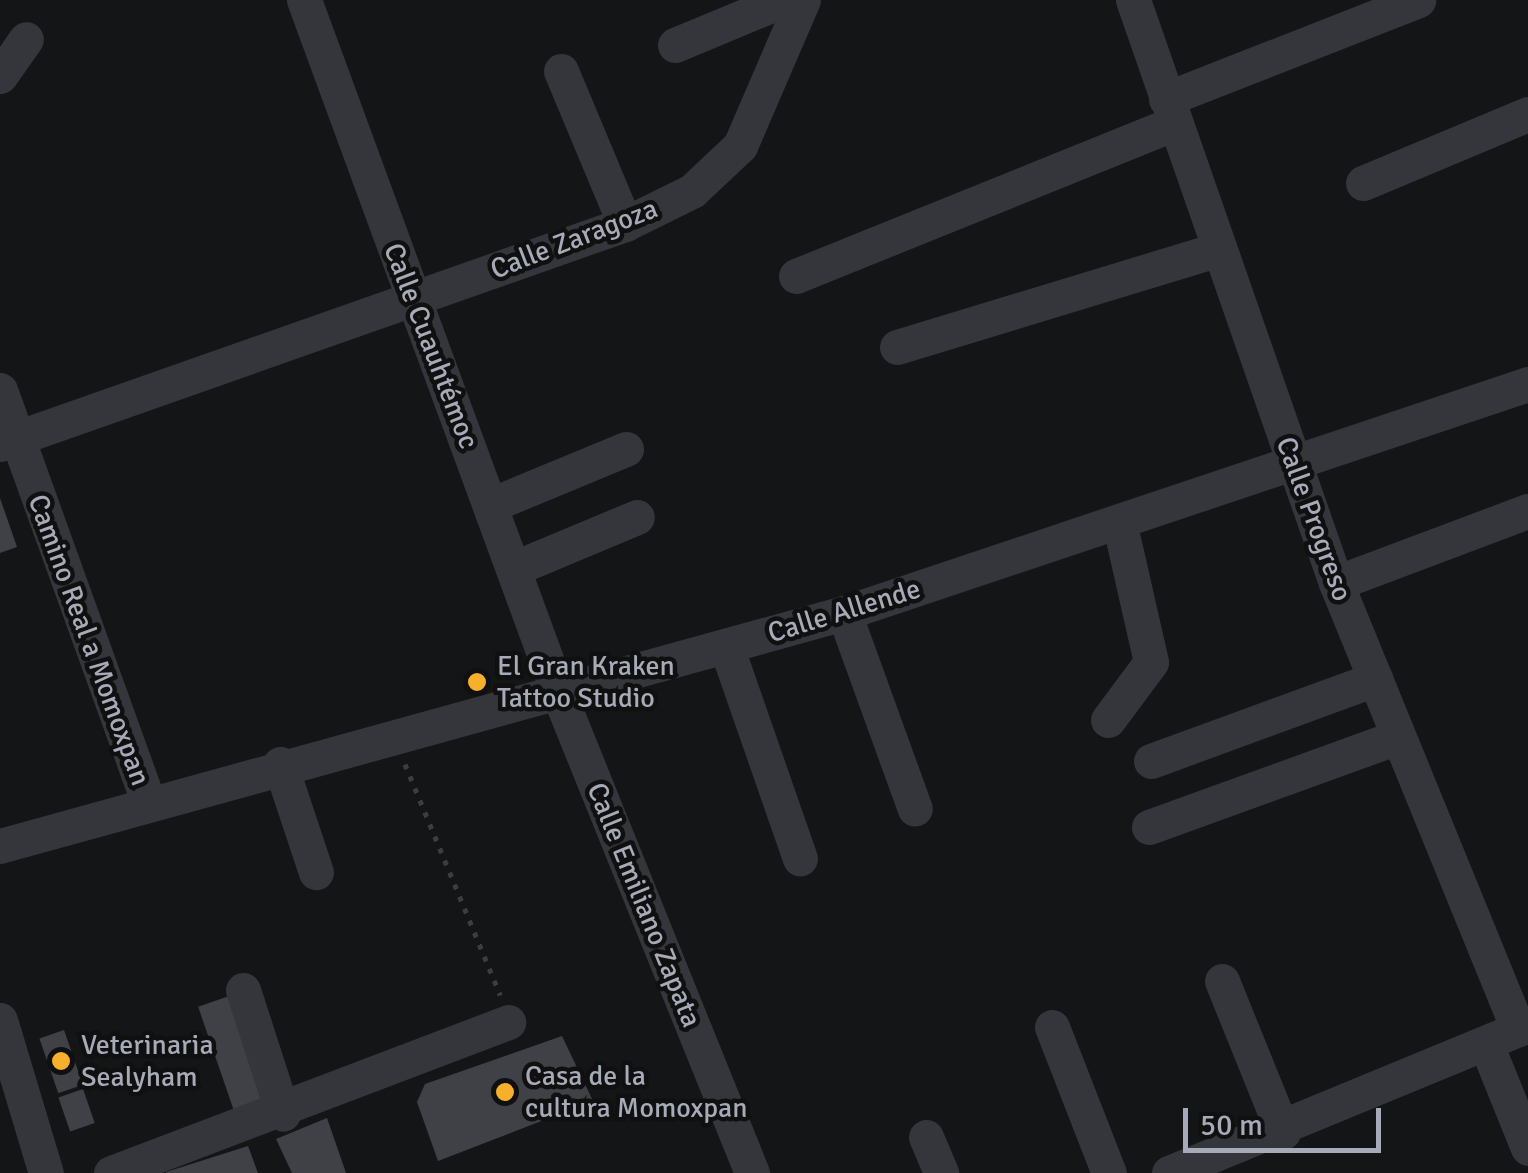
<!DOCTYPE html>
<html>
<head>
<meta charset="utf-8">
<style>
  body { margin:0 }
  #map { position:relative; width:1528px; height:1173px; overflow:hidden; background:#141516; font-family:Signika,sans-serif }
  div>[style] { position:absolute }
  .building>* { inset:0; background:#404147; transform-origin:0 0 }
  .path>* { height:5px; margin-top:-2.5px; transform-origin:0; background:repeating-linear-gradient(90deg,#3b3d43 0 5px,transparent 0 13px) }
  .minor>* { height:35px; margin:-17.5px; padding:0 17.5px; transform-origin:17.5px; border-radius:17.5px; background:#35363c }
  .dots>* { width:28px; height:28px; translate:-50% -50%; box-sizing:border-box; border:5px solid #101011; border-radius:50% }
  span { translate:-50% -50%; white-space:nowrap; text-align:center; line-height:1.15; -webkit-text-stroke:9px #101011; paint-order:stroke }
  .street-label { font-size:28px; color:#a6abb7 }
  .poi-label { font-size:28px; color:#a6abb7 }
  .left { translate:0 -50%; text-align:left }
  .scale { position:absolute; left:1183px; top:1108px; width:198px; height:45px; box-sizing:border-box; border:5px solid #a6abb7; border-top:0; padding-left:12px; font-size:30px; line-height:35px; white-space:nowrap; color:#a6abb7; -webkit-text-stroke:8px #101011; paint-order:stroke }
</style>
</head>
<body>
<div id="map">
  <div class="building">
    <i style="clip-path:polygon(0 498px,17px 547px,0 553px)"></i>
    <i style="left:235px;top:994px;width:114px;height:39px;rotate:71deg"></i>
    <i style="left:64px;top:1030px;width:58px;height:26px;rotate:71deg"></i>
    <i style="clip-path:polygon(562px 1036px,593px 1101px,438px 1161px,417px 1102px,425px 1084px)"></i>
    <i style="left:83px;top:1089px;width:36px;height:26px;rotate:71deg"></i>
    <i style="clip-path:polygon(327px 1118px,346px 1173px,292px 1173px,276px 1139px)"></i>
    <i style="clip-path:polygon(248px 1146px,258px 1173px,166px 1173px,166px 1172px)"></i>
  </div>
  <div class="path">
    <i style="left:405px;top:764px;width:250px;rotate:67.6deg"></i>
  </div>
  <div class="minor">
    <i style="left:304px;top:0;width:737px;rotate:69.84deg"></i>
    <i style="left:558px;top:692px;width:519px;rotate:68.03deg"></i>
    <i style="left:1133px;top:0;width:617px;rotate:70.8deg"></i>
    <i style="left:1336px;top:583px;width:482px;rotate:67.8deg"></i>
    <i style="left:675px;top:45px;width:117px;rotate:-22.6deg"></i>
    <i style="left:561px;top:71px;width:166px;rotate:67.3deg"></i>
    <i style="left:0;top:76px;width:45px;rotate:-54.9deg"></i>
    <i style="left:1166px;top:99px;width:271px;rotate:-21.4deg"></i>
    <i style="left:1363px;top:183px;width:179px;rotate:-22.7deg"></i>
    <i style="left:796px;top:276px;width:408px;rotate:-22deg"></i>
    <i style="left:897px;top:347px;width:337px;rotate:-16.9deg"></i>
    <i style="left:0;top:390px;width:436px;rotate:70.2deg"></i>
    <i style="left:0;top:444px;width:663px;rotate:-19.39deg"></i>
    <i style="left:625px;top:224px;width:75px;rotate:-26.2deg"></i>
    <i style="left:692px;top:191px;width:66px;rotate:-43.2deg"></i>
    <i style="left:740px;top:146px;width:159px;rotate:-66.7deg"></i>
    <i style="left:493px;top:504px;width:144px;rotate:-22.5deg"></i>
    <i style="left:515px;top:568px;width:132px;rotate:-22.7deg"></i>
    <i style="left:1336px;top:583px;width:205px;rotate:-20.6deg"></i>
    <i style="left:844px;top:613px;width:208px;rotate:70.1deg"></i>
    <i style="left:726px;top:646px;width:225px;rotate:70.8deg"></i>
    <i style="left:1108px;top:720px;width:72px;rotate:-53.4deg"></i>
    <i style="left:1151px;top:662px;width:140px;rotate:-102.8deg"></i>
    <i style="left:1151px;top:761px;width:239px;rotate:-20.1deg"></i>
    <i style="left:280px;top:764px;width:114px;rotate:71.6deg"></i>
    <i style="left:1149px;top:827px;width:265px;rotate:-19.9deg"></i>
    <i style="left:0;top:846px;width:876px;rotate:-15.43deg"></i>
    <i style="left:844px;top:613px;width:721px;rotate:-18.51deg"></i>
    <i style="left:1222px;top:981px;width:163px;rotate:68deg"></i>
    <i style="left:243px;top:990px;width:130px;rotate:72.1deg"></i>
    <i style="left:0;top:1020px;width:160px;rotate:73.3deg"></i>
    <i style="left:1052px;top:1027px;width:157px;rotate:68.7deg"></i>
    <i style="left:1486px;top:1044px;width:112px;rotate:68deg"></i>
    <i style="left:926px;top:1137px;width:39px;rotate:67deg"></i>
    <i style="left:111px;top:1173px;width:425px;rotate:-20.8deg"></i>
    <i style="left:1169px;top:1173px;width:388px;rotate:-22.4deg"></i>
  </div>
  <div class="dots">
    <i style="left:477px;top:682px;background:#f7b02b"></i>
    <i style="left:61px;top:1061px;background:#f7b02b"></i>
    <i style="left:505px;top:1092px;background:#f7b02b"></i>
  </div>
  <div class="street-label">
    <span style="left:574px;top:239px;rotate:-21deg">Calle Zaragoza</span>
    <span style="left:431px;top:346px;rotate:69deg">Calle Cuauhtémoc</span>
    <span style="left:1314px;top:519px;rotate:70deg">Calle Progreso</span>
    <span style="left:844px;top:611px;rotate:-17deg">Calle Allende</span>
    <span style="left:89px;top:640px;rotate:70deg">Camino Real a Momoxpan</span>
    <span style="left:644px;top:905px;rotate:68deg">Calle Emiliano Zapata</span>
  </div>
  <div class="poi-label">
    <span class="left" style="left:497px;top:682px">El Gran Kraken<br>Tattoo Studio</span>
    <span class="left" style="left:81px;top:1061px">Veterinaria<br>Sealyham</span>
    <span class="left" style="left:525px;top:1092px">Casa de la<br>cultura Momoxpan</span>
  </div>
  <div class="scale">50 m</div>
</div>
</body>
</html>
